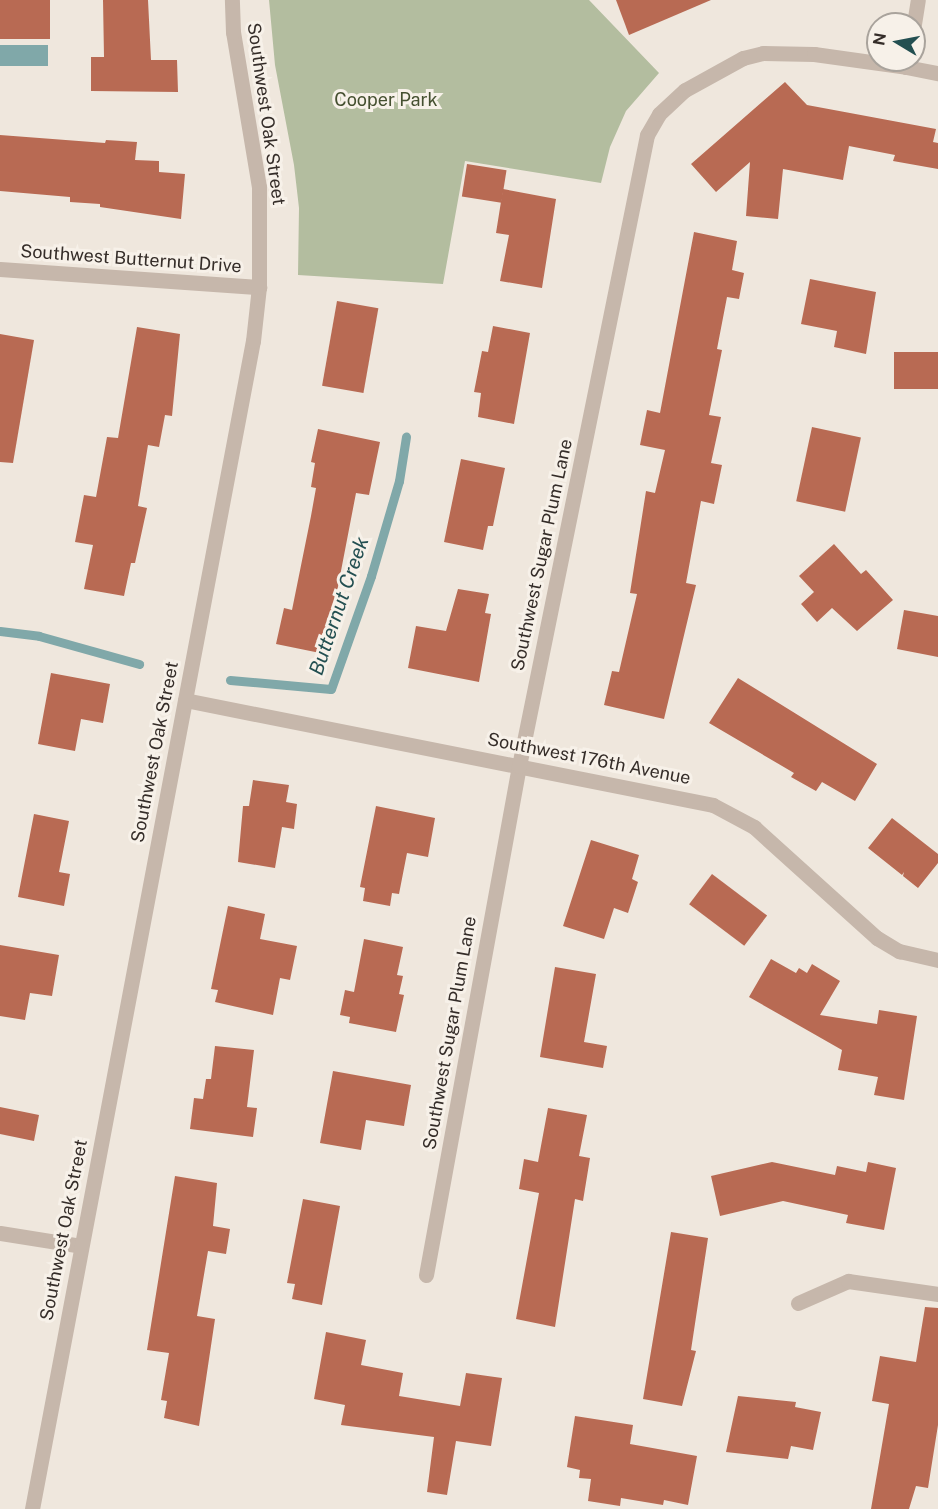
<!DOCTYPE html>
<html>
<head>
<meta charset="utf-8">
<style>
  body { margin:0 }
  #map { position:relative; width:938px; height:1509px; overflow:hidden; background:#efe7dd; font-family:"Public Sans",sans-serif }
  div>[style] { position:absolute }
  .green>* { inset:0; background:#b3bd9f }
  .water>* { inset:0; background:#80a8a9; transform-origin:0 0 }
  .stream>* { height:9px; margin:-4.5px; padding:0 4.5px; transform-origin:4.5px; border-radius:4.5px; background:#80a8a9 }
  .building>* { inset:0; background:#b86a53; transform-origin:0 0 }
  .minor>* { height:15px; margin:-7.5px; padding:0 7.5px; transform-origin:7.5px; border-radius:7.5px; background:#c6b7ab }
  span { translate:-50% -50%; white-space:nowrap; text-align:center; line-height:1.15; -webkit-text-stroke:6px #f7f1e9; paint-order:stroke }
  .park-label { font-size:18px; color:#455030 }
  .street-label { font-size:18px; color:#352d29 }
  .water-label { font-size:20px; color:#234f51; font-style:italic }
  .north { position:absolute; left:866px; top:12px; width:60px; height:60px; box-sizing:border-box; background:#f7f1e9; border:2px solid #a9a39c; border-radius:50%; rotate:280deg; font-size:16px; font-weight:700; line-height:24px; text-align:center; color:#352d29 }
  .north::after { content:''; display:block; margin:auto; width:21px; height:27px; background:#234f51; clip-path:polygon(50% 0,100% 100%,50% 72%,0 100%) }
</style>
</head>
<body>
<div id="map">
  <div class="green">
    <i style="clip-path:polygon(269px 0,589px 0,659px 73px,626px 111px,610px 147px,601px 183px,465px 161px,443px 284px,298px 275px,299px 208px,294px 165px,275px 65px)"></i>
  </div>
  <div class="water">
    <i style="left:0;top:45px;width:48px;height:21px"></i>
  </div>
  <div class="stream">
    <i style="left:0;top:631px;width:39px;rotate:7deg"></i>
    <i style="left:39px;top:636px;width:104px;rotate:15.6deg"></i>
    <i style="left:230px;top:680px;width:101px;rotate:5.1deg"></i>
    <i style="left:331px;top:689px;width:120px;rotate:-70.5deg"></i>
    <i style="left:371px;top:576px;width:99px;rotate:-73.6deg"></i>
    <i style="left:399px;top:481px;width:45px;rotate:-81deg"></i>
  </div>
  <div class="building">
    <i style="left:0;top:0;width:50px;height:39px"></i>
    <i style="clip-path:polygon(103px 0,148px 0,151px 60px,177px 60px,178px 92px,91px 91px,91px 57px,104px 57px)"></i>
    <i style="clip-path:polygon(616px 0,711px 0,629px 35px)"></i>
    <i style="clip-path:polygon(785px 82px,807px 105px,936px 129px,933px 142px,938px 143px,938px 169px,893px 161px,895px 155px,849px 146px,843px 180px,783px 169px,778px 219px,746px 216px,750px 162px,716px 192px,691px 164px)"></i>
    <i style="clip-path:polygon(0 135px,105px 143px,106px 140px,137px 142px,135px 160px,159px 161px,159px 172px,185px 174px,181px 219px,100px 207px,100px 204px,70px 202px,70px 197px,0 191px)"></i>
    <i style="left:467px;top:164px;width:40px;height:33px;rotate:9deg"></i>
    <i style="clip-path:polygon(503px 189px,556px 199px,542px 288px,500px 281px,509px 235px,496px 233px)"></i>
    <i style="clip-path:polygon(694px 232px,737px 241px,732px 270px,744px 273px,739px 299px,727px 297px,717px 349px,722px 350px,709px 415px,721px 417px,711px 463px,722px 465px,714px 504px,701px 501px,686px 583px,696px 585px,664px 719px,604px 705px,612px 671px,619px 672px,637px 594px,630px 593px,646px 491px,655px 493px,665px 450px,640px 445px,647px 410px,660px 413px)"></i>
    <i style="clip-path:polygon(810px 279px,876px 292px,866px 354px,834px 347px,837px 331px,801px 324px)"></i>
    <i style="left:337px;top:301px;width:42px;height:86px;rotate:10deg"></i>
    <i style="clip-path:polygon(493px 326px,530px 333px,514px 424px,478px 417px,481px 393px,474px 392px,482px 351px,488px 352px)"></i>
    <i style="clip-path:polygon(137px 327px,180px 334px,172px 416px,165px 415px,159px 447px,148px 445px,138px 506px,147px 508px,135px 563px,131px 563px,124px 596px,84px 589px,93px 545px,75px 542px,84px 495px,96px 497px,107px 437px,118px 438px)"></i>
    <i style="clip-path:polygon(0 334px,34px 340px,13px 463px,0 462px)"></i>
    <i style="left:938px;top:352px;width:37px;height:44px;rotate:90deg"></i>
    <i style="left:812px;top:427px;width:50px;height:76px;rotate:12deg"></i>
    <i style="clip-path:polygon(318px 429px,380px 442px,369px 495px,356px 493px,325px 654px,276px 644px,284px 608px,292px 610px,311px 516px,316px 488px,311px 487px,315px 463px,311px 462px)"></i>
    <i style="clip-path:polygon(461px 459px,505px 468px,493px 526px,488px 526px,483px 550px,444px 542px)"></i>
    <i style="clip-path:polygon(834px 544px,861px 574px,866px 570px,893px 600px,857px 631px,832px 608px,817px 622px,801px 604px,814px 592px,799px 576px)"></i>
    <i style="clip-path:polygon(458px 589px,489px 594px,485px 613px,491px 614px,479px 682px,408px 668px,416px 626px,446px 631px)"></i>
    <i style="clip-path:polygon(904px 610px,938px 616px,938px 657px,897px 649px)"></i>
    <i style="clip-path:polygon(51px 673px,110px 684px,103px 723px,81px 719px,75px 751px,38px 744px)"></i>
    <i style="clip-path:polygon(738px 678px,877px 764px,855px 801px,822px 782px,816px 791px,791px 777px,794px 773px,709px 723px)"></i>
    <i style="clip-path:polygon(253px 780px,289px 785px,286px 802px,297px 804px,294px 829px,282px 827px,275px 868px,238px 862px,243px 806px,249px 806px)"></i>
    <i style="clip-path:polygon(376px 806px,435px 818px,428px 857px,407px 853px,399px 894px,392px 893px,390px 906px,363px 901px,365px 888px,360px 887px)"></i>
    <i style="clip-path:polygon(34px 814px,69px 821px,59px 872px,70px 874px,64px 906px,18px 897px)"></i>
    <i style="clip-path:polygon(892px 818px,938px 854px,938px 863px,918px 888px,903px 876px,904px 872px,902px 875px,868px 848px)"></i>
    <i style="clip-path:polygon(591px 840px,639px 855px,632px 879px,638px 882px,628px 913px,614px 908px,604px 939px,563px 926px)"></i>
    <i style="left:712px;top:874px;width:69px;height:38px;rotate:37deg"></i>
    <i style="clip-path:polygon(228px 906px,265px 914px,260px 939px,297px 946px,290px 980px,280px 978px,273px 1015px,215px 1002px,218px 990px,211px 989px)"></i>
    <i style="clip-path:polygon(364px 939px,403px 947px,397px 975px,403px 976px,399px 994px,404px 995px,396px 1032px,349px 1023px,350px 1017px,340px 1015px,345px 990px,354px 992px)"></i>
    <i style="clip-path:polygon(0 945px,59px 955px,52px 996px,30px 993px,25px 1020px,0 1016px)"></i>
    <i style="clip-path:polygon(771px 959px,796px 973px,799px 968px,807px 973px,812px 964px,840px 981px,820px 1015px,877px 1024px,879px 1010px,917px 1016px,904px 1100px,874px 1095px,878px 1077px,838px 1070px,842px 1050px,749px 997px)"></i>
    <i style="clip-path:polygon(555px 967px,596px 974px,584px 1042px,607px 1046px,603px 1068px,540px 1057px)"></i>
    <i style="clip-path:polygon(215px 1046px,254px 1050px,247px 1107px,257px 1108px,253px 1137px,190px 1129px,194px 1098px,203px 1099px,206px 1079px,211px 1079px)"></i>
    <i style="clip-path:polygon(333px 1071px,411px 1085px,404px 1126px,366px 1120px,361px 1150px,320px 1143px)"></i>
    <i style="clip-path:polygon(0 1107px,39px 1115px,34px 1141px,0 1134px)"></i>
    <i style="clip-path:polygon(548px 1108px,587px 1115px,579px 1156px,590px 1158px,583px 1201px,575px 1199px,555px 1327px,516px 1319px,539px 1193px,519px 1189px,524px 1159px,538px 1162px)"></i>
    <i style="clip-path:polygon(772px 1162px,835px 1175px,837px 1166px,866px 1172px,868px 1162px,896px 1168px,884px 1230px,846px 1223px,848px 1215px,783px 1201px,720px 1216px,711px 1176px)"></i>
    <i style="clip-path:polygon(175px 1176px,217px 1183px,213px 1226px,230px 1229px,226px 1254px,208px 1251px,197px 1316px,215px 1319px,199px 1426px,164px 1418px,167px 1401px,161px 1400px,169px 1353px,147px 1350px)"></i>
    <i style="clip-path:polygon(303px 1199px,340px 1206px,322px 1305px,292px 1299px,295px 1284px,287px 1283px)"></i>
    <i style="clip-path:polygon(671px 1232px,708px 1238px,691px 1350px,696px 1351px,682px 1406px,643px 1399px)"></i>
    <i style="clip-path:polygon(925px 1307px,938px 1308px,938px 1425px,928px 1488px,916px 1486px,909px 1509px,871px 1509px,889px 1404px,872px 1401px,880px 1356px,916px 1362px)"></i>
    <i style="clip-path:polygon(326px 1332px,366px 1340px,361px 1365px,403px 1373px,399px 1396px,460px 1406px,466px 1373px,502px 1378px,491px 1446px,456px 1441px,447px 1495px,427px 1492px,434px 1437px,341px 1425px,345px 1405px,314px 1399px)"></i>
    <i style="clip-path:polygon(738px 1396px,796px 1402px,795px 1407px,821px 1412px,813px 1450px,791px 1446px,788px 1459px,726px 1452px)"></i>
    <i style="clip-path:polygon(575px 1416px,633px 1425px,630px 1444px,697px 1456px,688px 1505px,664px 1500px,663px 1505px,621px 1498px,620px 1506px,588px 1501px,591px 1479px,579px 1478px,580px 1470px,567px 1467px)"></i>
  </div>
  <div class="minor">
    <i style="left:914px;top:24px;width:24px;rotate:-81deg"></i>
    <i style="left:906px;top:67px;width:33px;rotate:11deg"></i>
    <i style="left:0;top:269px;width:260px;rotate:4deg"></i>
    <i style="left:185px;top:700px;width:538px;rotate:11.25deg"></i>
    <i style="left:713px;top:805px;width:47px;rotate:28.2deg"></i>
    <i style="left:754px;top:827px;width:166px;rotate:42.1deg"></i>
    <i style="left:877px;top:938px;width:26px;rotate:31deg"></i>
    <i style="left:899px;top:951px;width:40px;rotate:13deg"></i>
    <i style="left:0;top:1233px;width:82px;rotate:9.1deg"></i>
    <i style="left:426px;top:1275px;width:517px;rotate:-79.65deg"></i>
    <i style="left:519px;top:766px;width:644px;rotate:-78.53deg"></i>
    <i style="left:647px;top:135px;width:24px;rotate:-60deg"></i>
    <i style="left:659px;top:114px;width:35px;rotate:-43deg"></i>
    <i style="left:685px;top:90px;width:66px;rotate:-28.9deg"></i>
    <i style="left:743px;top:58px;width:21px;rotate:-14deg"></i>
    <i style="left:763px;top:53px;width:51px;rotate:1.1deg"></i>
    <i style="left:814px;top:54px;width:93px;rotate:8deg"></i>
    <i style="left:906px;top:67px;width:7px;rotate:-82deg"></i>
    <i style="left:798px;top:1303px;width:55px;rotate:-23.7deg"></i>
    <i style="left:848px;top:1281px;width:91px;rotate:8.2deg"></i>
    <i style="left:32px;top:1509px;width:1189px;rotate:-79.29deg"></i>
    <i style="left:253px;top:341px;width:54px;rotate:-83.7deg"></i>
    <i style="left:259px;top:287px;width:100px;rotate:-90deg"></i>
    <i style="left:259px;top:187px;width:157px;rotate:-99.5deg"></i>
    <i style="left:233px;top:32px;width:32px;rotate:-92deg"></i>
  </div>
  <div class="park-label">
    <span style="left:386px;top:100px">Cooper Park</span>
  </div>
  <div class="street-label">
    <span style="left:266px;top:114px;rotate:82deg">Southwest Oak Street</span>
    <span style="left:131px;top:259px;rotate:4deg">Southwest Butternut Drive</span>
    <span style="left:542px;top:555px;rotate:-78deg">Southwest Sugar Plum Lane</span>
    <span style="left:155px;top:752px;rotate:-79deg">Southwest Oak Street</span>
    <span style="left:589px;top:759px;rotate:11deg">Southwest 176th Avenue</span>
    <span style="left:450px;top:1033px;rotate:-80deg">Southwest Sugar Plum Lane</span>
    <span style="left:64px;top:1230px;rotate:-79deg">Southwest Oak Street</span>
  </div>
  <div class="water-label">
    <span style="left:339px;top:606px;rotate:-71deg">Butternut Creek</span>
  </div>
  <div class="north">N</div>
</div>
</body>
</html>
